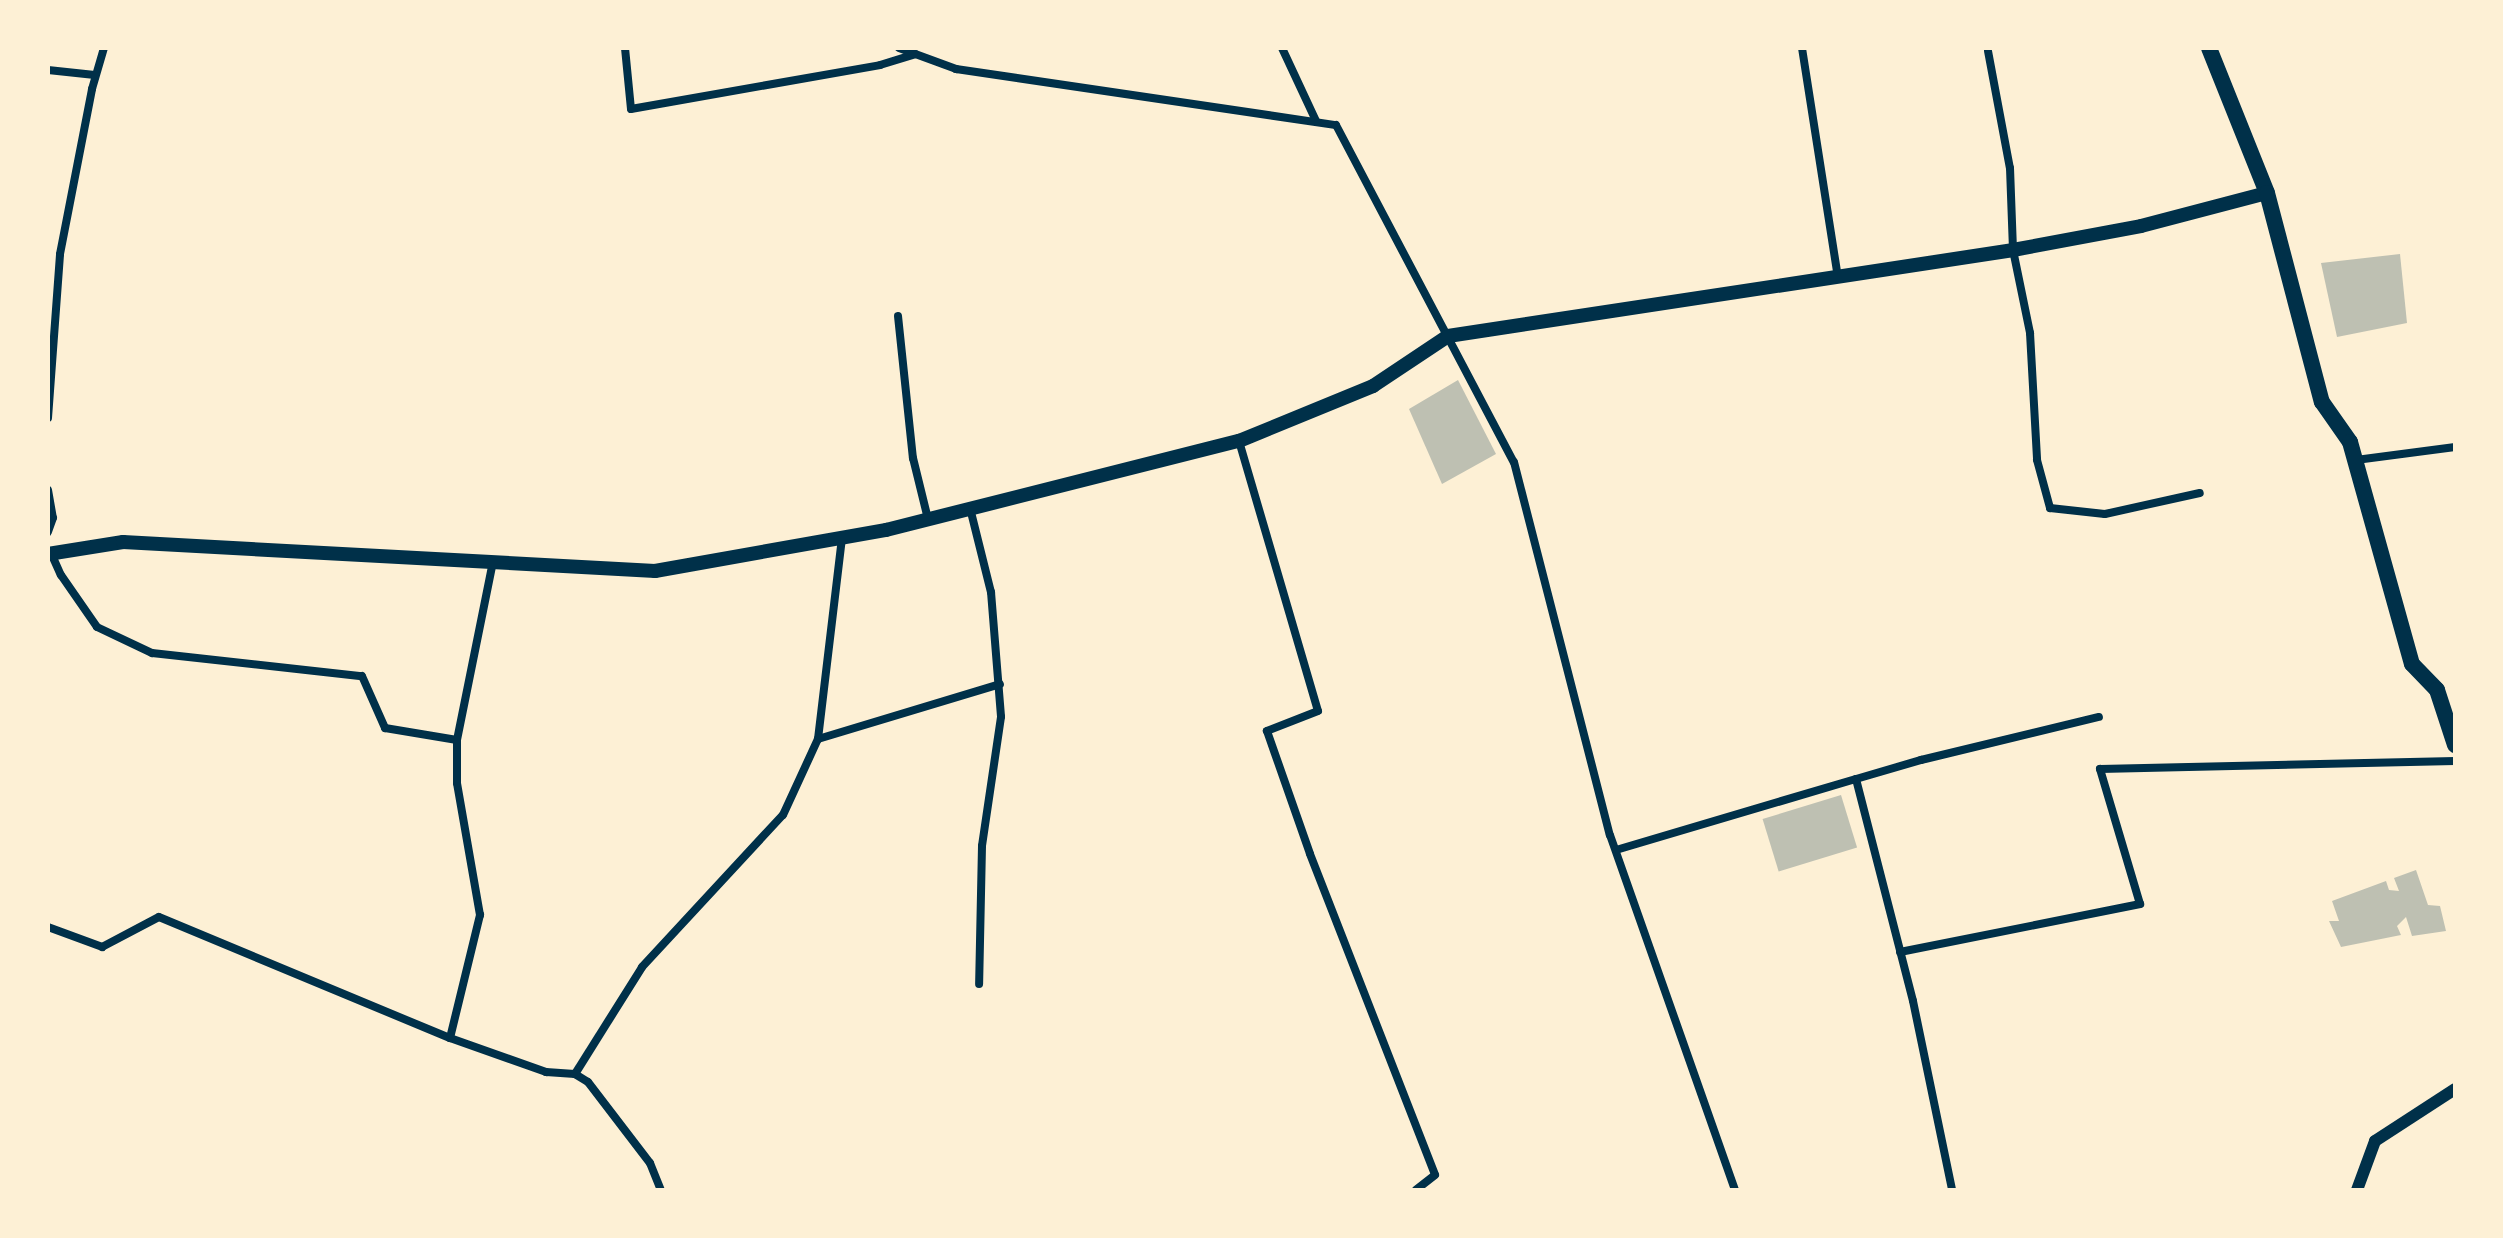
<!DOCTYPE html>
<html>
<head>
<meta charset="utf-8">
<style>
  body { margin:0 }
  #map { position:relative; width:2503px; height:1238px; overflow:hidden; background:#fdf0d5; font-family:"PT Sans",sans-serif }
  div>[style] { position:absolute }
  .building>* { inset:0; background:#bec0b2; transform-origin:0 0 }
  .minor>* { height:8px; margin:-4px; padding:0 4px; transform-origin:4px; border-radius:4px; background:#003049 }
  .tertiary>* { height:12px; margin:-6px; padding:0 6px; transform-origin:6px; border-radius:6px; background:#003049 }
  .secondary>* { height:14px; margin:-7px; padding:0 7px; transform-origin:7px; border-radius:7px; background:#003049 }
  .primary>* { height:16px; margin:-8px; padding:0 8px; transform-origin:8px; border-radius:8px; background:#003049 }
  span { translate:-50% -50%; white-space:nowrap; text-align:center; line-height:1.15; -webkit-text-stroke:8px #fdf0d5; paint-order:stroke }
  .frame { position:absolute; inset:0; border:50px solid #fdf0d5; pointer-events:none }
</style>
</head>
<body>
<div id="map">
  <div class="building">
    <i style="clip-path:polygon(2400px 254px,2407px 323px,2337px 337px,2321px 263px)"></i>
    <i style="clip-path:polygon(1458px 380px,1496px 454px,1442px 484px,1409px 409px)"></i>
    <i style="left:1841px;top:795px;width:55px;height:82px;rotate:73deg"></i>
    <i style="clip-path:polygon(2416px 870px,2428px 905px,2440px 906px,2446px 931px,2412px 936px,2406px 917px,2397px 926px,2401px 935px,2341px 947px,2329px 921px,2339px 921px,2332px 901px,2386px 881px,2389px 890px,2399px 891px,2394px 878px)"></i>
  </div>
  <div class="minor">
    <i style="left:625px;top:48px;width:61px;rotate:84.4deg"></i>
    <i style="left:631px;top:109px;width:253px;rotate:-10deg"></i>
    <i style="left:880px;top:65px;width:37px;rotate:-17deg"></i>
    <i style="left:899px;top:48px;width:61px;rotate:20.2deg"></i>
    <i style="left:956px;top:69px;width:384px;rotate:8.4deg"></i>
    <i style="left:1336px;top:125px;width:381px;rotate:62.2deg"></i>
    <i style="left:1514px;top:462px;width:385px;rotate:75.6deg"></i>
    <i style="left:1610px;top:835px;width:376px;rotate:70.6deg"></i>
    <i style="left:1282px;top:48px;width:81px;rotate:65deg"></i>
    <i style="left:1802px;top:48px;width:232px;rotate:81.1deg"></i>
    <i style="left:1988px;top:51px;width:119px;rotate:79.4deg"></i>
    <i style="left:2010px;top:168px;width:82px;rotate:87.9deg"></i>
    <i style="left:2013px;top:250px;width:85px;rotate:78.4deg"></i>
    <i style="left:2030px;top:333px;width:127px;rotate:86.8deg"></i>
    <i style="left:2037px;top:460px;width:50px;rotate:74.8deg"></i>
    <i style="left:2050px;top:508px;width:55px;rotate:6.2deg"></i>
    <i style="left:2105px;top:514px;width:97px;rotate:-12.5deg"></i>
    <i style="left:48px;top:70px;width:47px;rotate:6.1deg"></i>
    <i style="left:898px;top:316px;width:143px;rotate:84deg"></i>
    <i style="left:913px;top:458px;width:63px;rotate:76.2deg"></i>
    <i style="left:48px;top:418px;width:164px;rotate:-85.8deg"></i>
    <i style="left:60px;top:254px;width:168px;rotate:-79deg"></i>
    <i style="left:92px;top:89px;width:43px;rotate:-73.7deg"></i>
    <i style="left:1239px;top:441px;width:281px;rotate:73.7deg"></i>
    <i style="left:1318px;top:711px;width:55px;rotate:158.6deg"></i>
    <i style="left:1267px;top:731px;width:130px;rotate:70.7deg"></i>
    <i style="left:1310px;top:854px;width:344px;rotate:68.7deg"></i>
    <i style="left:1435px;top:1175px;width:24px;rotate:142deg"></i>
    <i style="left:2356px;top:460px;width:100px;rotate:-7.5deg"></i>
    <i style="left:48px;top:490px;width:28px;rotate:80deg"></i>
    <i style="left:53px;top:518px;width:15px;rotate:110deg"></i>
    <i style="left:970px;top:508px;width:87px;rotate:76deg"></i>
    <i style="left:991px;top:592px;width:125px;rotate:85.4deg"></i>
    <i style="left:1001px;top:717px;width:130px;rotate:98.4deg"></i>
    <i style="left:982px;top:846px;width:138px;rotate:91.2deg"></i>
    <i style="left:51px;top:553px;width:24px;rotate:66deg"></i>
    <i style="left:61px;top:575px;width:63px;rotate:55.3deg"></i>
    <i style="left:97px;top:627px;width:61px;rotate:25.3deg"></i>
    <i style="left:152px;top:653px;width:211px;rotate:6.3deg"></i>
    <i style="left:362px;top:676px;width:57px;rotate:66.1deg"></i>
    <i style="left:385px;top:728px;width:73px;rotate:9.5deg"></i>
    <i style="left:818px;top:739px;width:202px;rotate:-83.2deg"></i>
    <i style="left:1856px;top:779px;width:68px;rotate:-16.3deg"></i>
    <i style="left:1921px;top:760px;width:183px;rotate:-13.6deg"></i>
    <i style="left:1616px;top:850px;width:250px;rotate:-16.5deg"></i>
    <i style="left:1856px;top:779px;width:229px;rotate:75.6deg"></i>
    <i style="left:1913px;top:1001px;width:193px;rotate:78.3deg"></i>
    <i style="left:48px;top:927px;width:58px;rotate:20.3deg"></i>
    <i style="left:102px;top:947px;width:64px;rotate:-27.8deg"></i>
    <i style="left:159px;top:917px;width:315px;rotate:22.6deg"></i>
    <i style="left:450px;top:1038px;width:102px;rotate:19.5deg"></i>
    <i style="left:546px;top:1072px;width:29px;rotate:4deg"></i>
    <i style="left:575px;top:1074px;width:15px;rotate:32deg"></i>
    <i style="left:588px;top:1082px;width:102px;rotate:52.6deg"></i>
    <i style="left:650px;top:1163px;width:29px;rotate:68deg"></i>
    <i style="left:1900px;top:952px;width:245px;rotate:-11.3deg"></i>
    <i style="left:2140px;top:904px;width:141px;rotate:-106.5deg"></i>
    <i style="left:2100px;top:769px;width:355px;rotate:-1.3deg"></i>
    <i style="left:450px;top:1038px;width:127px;rotate:-76.3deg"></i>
    <i style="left:480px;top:915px;width:134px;rotate:-99.9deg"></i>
    <i style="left:457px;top:783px;width:43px;rotate:-90deg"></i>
    <i style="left:457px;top:740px;width:182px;rotate:-78.6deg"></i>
    <i style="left:575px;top:1074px;width:126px;rotate:-57.9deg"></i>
    <i style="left:642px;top:967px;width:207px;rotate:-47.2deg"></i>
    <i style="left:783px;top:815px;width:84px;rotate:-65.3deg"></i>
    <i style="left:818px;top:739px;width:190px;rotate:-16.8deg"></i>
  </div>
  <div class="tertiary">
    <i style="left:2357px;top:1190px;width:52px;rotate:-69.8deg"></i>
    <i style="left:2375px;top:1141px;width:95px;rotate:-33deg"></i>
  </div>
  <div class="secondary">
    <i style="left:48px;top:554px;width:76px;rotate:-9.1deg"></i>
    <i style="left:123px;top:542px;width:533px;rotate:3.12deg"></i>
    <i style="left:655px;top:571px;width:235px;rotate:-10.1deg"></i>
    <i style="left:886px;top:530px;width:364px;rotate:-14.2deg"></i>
    <i style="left:1239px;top:441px;width:145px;rotate:-22.3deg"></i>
    <i style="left:1373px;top:386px;width:90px;rotate:-33.7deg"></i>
    <i style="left:1448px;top:336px;width:572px;rotate:-8.65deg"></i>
    <i style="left:2013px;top:250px;width:130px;rotate:-10.6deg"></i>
    <i style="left:2141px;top:226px;width:130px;rotate:-14.7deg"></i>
  </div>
  <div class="primary">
    <i style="left:2209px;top:48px;width:156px;rotate:68.2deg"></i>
    <i style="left:2267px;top:193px;width:216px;rotate:75.3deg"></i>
    <i style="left:2322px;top:402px;width:49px;rotate:55deg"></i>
    <i style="left:2350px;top:442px;width:230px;rotate:74.4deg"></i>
    <i style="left:2412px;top:664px;width:36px;rotate:46deg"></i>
    <i style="left:2437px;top:690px;width:58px;rotate:71.9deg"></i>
  </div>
  <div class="frame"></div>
</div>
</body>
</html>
